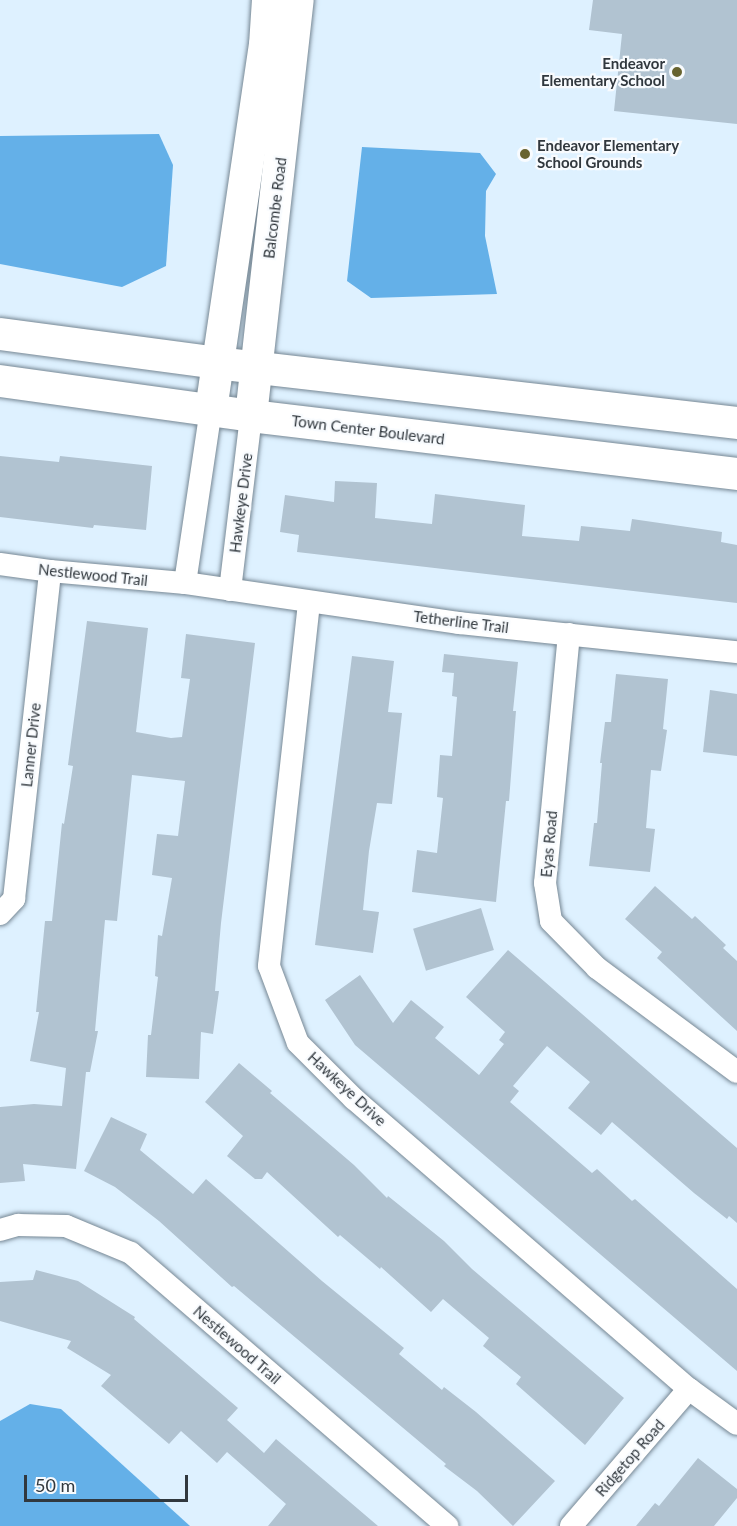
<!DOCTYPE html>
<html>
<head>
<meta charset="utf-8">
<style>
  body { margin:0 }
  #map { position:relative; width:737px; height:1526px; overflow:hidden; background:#def1ff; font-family:Lato,sans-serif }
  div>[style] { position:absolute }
  .water>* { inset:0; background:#64b0e8 }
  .building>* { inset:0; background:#b1c3d1; transform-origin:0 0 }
  .roads { filter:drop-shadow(0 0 2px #768794) drop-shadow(0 0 2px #768794) }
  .street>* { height:22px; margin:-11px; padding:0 11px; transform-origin:11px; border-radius:11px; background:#fff }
  .secondary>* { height:32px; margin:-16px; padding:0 16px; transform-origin:16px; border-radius:16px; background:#fff }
  .dots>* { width:16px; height:16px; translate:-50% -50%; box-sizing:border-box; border:3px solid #f8fbfe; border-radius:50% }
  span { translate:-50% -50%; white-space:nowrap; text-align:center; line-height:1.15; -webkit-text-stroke:4.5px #f8fbfe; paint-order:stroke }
  .poi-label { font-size:15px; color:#31383e; font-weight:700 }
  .right { translate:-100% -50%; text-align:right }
  .left { translate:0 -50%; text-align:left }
  .street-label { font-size:15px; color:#31383e }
  .scale { position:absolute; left:24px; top:1475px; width:164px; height:27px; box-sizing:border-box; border:3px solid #31383e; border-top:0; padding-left:8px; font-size:18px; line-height:21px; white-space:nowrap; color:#31383e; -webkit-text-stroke:4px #f8fbfe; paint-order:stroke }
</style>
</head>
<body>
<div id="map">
  <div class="water">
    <i style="clip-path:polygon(159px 134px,173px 165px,166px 266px,122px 287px,0 264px,0 136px)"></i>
    <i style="clip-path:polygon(362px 147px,480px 153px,496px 174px,486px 191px,485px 236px,497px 294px,371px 298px,347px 281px)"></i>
    <i style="clip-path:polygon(30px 1404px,61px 1409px,190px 1526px,0 1526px,0 1421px)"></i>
  </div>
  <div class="building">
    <i style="clip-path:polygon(593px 0,737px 0,737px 124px,614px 111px,622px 34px,589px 30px)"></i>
    <i style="clip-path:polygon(0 456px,59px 462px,60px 456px,152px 466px,146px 530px,94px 525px,93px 528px,0 517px)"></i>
    <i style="clip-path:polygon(335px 481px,377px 483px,375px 518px,432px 524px,435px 494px,525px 505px,522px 536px,579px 541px,581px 526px,630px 531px,632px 519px,722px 532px,721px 542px,737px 545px,737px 603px,297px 552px,299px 535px,280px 532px,285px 495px,334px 502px)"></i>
    <i style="clip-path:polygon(87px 621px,148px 628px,136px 732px,171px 738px,182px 737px,190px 679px,181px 678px,186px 634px,255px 643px,221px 923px,215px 991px,219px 991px,213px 1034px,201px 1032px,199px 1079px,146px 1077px,148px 1035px,151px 1035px,158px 977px,155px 976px,158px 935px,162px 936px,172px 878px,152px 875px,157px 834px,178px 836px,185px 781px,132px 775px,117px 921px,105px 920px,95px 1031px,98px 1031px,90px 1072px,86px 1072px,76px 1169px,23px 1164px,25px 1181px,0 1183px,0 1107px,34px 1104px,62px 1106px,66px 1068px,30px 1061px,39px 1012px,36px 1012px,45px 921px,52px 921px,62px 823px,64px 824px,73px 766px,68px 765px)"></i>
    <i style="clip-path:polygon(444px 654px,518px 662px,513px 711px,516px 711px,509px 801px,506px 801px,496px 902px,412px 892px,417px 850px,437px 853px,443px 798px,437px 797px,440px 755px,452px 756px,457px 697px,452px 696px,454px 673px,442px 672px)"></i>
    <i style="clip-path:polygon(352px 656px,394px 661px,388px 712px,402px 713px,392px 804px,377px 803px,369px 851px,363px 910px,379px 912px,373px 953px,315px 945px)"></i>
    <i style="clip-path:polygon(616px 674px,668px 679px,663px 729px,667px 730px,661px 771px,651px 770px,646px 828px,655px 829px,650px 872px,589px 866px,594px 823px,597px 823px,602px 763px,600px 763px,605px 722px,611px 722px)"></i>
    <i style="clip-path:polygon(710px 690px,737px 694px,737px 756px,703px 752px)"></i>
    <i style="clip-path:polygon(655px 886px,692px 919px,695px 916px,726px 945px,723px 948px,737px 961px,737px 1031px,657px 958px,662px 952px,625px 919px)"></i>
    <i style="left:481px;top:908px;width:44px;height:71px;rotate:73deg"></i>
    <i style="clip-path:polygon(508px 950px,737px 1148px,737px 1223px,729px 1216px,727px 1219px,694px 1193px,612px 1122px,601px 1135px,568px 1108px,590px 1082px,547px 1046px,513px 1086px,519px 1091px,510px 1102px,592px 1173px,597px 1169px,632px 1201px,635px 1199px,737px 1289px,737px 1371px,355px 1045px,325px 1000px,360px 975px,393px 1023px,411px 1000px,444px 1027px,435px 1038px,479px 1075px,504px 1044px,499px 1040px,505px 1032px,466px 997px)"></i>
    <i style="clip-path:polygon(239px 1063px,272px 1091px,270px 1093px,354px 1165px,387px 1198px,388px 1196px,444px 1241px,472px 1269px,624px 1398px,585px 1445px,516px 1384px,521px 1377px,483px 1346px,489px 1338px,443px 1299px,431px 1312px,381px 1267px,380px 1269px,340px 1235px,338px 1237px,267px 1172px,262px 1179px,255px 1179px,227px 1156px,243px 1136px,205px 1102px)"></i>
    <i style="clip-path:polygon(111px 1117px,147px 1134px,140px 1150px,193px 1194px,206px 1179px,322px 1281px,404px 1348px,399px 1354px,442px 1390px,444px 1387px,476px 1412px,555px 1481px,513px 1526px,477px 1491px,444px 1466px,446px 1464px,234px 1286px,232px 1287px,159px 1221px,115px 1187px,84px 1171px)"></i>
    <i style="clip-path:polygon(36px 1270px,78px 1281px,135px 1317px,134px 1319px,238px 1408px,227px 1420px,264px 1453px,276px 1439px,378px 1526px,268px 1526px,286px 1504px,227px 1452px,217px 1463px,181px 1431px,169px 1444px,101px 1386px,111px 1375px,67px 1348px,71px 1341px,0 1321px,0 1282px,33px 1280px)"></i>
    <i style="clip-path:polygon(698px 1458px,737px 1489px,737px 1498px,714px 1526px,636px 1526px,655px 1503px,659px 1506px)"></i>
  </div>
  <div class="roads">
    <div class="street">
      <i style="left:0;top:564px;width:50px;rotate:8deg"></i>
      <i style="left:50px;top:571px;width:136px;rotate:5.1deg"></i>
      <i style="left:185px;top:583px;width:277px;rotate:8.3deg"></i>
      <i style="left:459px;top:623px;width:280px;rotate:6deg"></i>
      <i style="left:185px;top:583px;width:175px;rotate:-81.5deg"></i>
      <i style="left:230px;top:590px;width:175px;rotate:-83.1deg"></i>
      <i style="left:309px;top:603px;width:365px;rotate:96.3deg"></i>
      <i style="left:269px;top:966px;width:82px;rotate:69.4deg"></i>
      <i style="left:298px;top:1043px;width:79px;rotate:45deg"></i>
      <i style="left:354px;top:1099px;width:443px;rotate:40.9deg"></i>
      <i style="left:689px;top:1389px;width:59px;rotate:36.1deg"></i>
      <i style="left:569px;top:634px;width:250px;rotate:95.5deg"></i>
      <i style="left:545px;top:883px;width:38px;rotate:81deg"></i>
      <i style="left:551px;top:921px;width:66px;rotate:45.6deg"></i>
      <i style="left:597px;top:968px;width:174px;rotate:36.6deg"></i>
      <i style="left:0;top:914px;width:21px;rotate:-47deg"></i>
      <i style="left:14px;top:899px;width:330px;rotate:-83.7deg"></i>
      <i style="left:0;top:1230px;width:19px;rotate:-16deg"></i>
      <i style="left:18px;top:1225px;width:48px;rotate:1.2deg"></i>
      <i style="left:66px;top:1226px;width:70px;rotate:22.6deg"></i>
      <i style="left:131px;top:1253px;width:418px;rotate:40.8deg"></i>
      <i style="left:571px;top:1526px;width:181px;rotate:-49.3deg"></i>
    </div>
    <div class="secondary">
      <i style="left:0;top:334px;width:218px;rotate:7.6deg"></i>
      <i style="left:216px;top:363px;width:524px;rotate:6.57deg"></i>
      <i style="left:0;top:381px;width:253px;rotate:7.9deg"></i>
      <i style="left:251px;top:416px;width:489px;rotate:6.8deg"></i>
      <i style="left:211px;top:410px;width:369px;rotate:-81.6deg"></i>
      <i style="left:265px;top:45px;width:45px;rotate:-86.2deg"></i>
      <i style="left:251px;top:416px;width:419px;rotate:-83.6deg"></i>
    </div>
  </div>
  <div class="dots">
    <i style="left:677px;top:72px;background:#686430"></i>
    <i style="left:525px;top:154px;background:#686430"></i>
  </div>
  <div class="poi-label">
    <span class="right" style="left:665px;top:72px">Endeavor<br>Elementary School</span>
    <span class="left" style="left:537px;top:154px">Endeavor Elementary<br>School Grounds</span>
  </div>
  <div class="street-label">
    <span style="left:275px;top:208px;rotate:-83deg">Balcombe Road</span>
    <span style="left:368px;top:430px;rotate:7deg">Town Center Boulevard</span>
    <span style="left:241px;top:503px;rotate:-83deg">Hawkeye Drive</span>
    <span style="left:93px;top:575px;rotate:6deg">Nestlewood Trail</span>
    <span style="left:461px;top:622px;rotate:7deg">Tetherline Trail</span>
    <span style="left:31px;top:745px;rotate:-84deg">Lanner Drive</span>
    <span style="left:549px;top:844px;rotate:-85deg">Eyas Road</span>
    <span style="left:347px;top:1089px;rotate:43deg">Hawkeye Drive</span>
    <span style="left:237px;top:1345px;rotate:41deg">Nestlewood Trail</span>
    <span style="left:630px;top:1458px;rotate:-49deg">Ridgetop Road</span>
  </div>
  <div class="scale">50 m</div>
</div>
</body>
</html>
